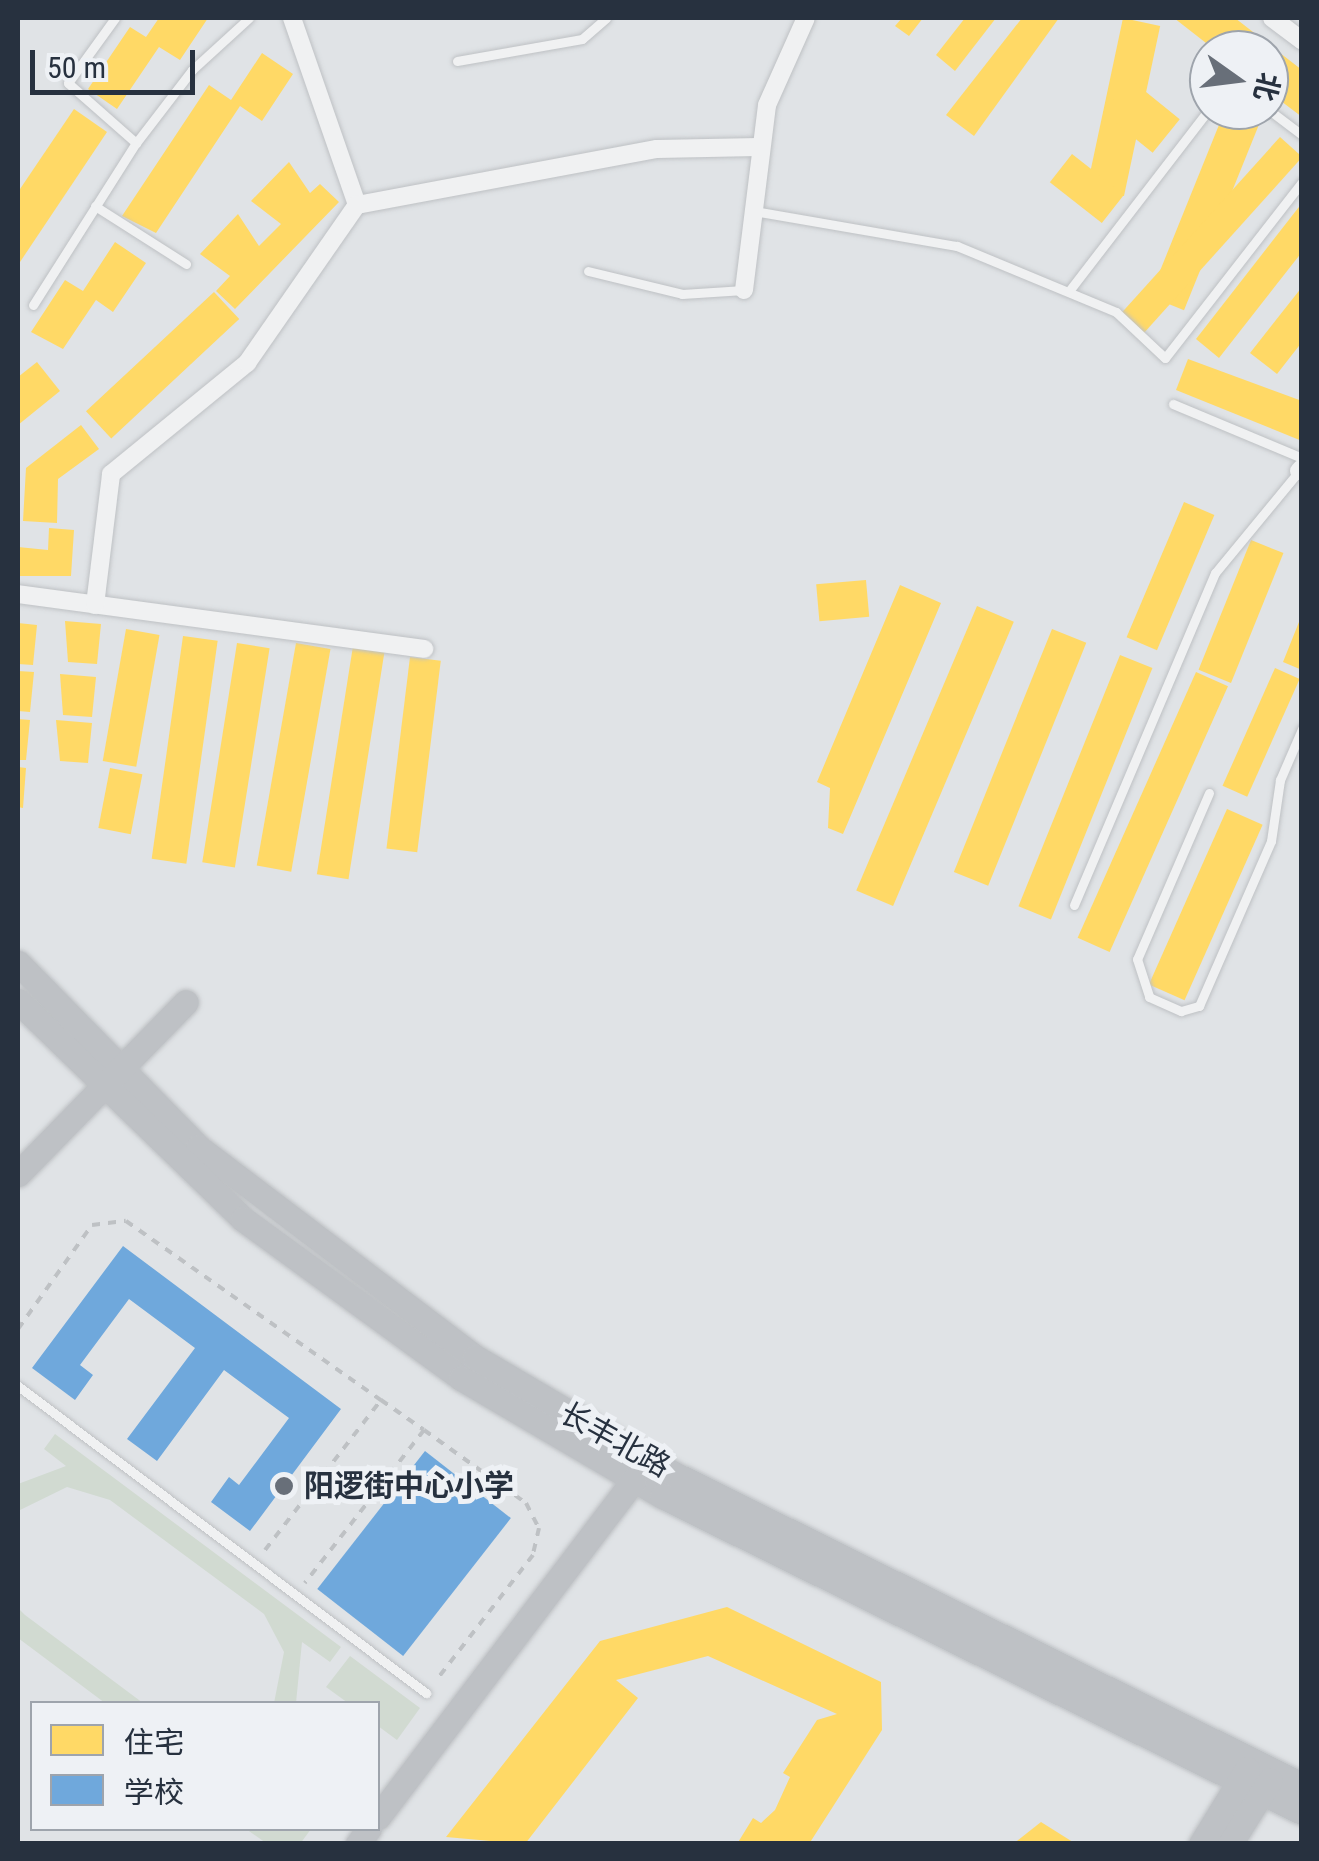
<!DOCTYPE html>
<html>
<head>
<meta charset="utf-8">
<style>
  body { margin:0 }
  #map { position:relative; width:1319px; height:1861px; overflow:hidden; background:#e0e3e6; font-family:"Roboto Condensed","Noto Sans SC",sans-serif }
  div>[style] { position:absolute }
  .green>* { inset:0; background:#d1dad1 }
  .homes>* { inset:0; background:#ffd966; transform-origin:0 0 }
  .schools>* { inset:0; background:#6fa8dc; transform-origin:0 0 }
  .path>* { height:4px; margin-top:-2px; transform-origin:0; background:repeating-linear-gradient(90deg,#bec1c4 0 8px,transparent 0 16px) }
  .roads { filter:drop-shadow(0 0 2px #bec1c4) drop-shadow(0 0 2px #bec1c4) }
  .lane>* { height:9px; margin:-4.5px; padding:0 4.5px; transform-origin:4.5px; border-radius:4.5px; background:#f0f1f2 }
  .street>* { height:18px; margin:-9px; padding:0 9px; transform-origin:9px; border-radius:9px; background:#f0f1f2 }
  .secondary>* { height:25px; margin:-12.5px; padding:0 12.5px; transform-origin:12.5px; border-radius:12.5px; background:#bec1c5 }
  .dots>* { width:28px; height:28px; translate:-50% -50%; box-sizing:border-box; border:5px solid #eef1f5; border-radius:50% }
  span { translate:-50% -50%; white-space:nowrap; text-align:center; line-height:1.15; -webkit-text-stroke:10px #eef1f5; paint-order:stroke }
  .street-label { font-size:30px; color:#27313f }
  .poi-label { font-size:30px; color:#27313f; font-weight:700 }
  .left { translate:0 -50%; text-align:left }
  .frame { position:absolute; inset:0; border:20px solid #27313f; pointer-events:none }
  .legend { position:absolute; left:30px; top:1701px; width:350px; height:130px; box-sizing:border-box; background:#eef1f5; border:2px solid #9ea4ac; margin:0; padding:12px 18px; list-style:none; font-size:30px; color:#27313f }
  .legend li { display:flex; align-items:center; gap:20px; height:50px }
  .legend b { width:50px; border:2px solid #9ea4ac }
  .north { position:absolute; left:1189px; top:30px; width:100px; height:100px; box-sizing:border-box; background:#eef1f5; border:2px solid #9ea4ac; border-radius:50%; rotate:104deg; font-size:28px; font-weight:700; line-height:40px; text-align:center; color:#27313f }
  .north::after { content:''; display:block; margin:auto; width:35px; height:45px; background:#686f79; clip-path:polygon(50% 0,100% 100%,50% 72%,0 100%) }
  .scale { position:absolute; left:30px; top:50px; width:165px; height:45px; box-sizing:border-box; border:5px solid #27313f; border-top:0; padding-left:12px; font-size:30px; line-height:35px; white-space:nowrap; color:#27313f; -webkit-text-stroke:8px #eef1f5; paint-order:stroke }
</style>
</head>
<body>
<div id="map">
  <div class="green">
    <i style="clip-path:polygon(55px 1434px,341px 1647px,330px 1662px,302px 1642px,296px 1703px,274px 1703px,284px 1652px,264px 1614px,110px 1500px,67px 1487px,18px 1511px,18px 1484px,66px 1466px,44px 1449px)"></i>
    <i style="clip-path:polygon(18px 1608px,25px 1615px,143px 1703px,105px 1703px,18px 1638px)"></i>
    <i style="clip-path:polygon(350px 1656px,420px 1708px,397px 1740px,378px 1726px,378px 1704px,348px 1703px,326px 1687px)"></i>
    <i style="clip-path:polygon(246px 1829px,311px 1829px,300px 1844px,266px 1843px)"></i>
  </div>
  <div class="homes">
    <i style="clip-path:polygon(159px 18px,208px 18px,180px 60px,159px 47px,117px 109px,88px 89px,130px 27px,146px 37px)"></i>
    <i style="clip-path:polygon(902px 18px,923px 18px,909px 36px,895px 26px)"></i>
    <i style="clip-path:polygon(965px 18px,996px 18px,955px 71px,936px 55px)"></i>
    <i style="clip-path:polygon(1022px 18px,1059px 18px,974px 136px,946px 115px)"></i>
    <i style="left:1123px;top:18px;width:38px;height:174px;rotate:12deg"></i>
    <i style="clip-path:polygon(1174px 18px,1235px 18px,1302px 70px,1302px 117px,1269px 92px,1269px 50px,1215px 50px)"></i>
    <i style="clip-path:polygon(262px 53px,293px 74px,262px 121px,240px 106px,156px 233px,122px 216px,209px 85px,231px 100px)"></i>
    <i style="left:1130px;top:79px;width:64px;height:43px;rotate:39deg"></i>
    <i style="clip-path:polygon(74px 109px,107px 132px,18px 265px,18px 192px)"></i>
    <i style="left:1225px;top:110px;width:37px;height:201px;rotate:22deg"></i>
    <i style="left:1280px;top:137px;width:30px;height:239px;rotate:42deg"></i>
    <i style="left:1072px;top:154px;width:66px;height:36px;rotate:38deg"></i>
    <i style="clip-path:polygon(289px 162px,310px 193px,320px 184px,339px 202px,235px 309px,216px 291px,230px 276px,200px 254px,238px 214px,259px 246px,281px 224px,251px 201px)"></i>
    <i style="clip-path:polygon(1302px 203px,1302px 252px,1219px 358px,1196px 339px)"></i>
    <i style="clip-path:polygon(115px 242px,146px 263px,113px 312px,96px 300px,63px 349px,31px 332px,65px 280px,83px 291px)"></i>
    <i style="clip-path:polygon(1302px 287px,1302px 342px,1277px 374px,1250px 353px)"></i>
    <i style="left:214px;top:292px;width:37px;height:175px;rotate:47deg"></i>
    <i style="clip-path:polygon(1188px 359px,1302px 401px,1302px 441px,1176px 390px)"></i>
    <i style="clip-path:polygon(37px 362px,60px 391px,18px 425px,18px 377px)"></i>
    <i style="clip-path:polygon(81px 425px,99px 449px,58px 479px,57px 523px,23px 521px,26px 468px)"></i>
    <i style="left:1184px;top:502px;width:33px;height:147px;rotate:23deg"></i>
    <i style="clip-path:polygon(49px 528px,74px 530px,71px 576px,18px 576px,18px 547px,48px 550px)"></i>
    <i style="left:1251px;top:540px;width:35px;height:140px;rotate:22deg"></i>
    <i style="left:866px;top:580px;width:37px;height:50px;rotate:85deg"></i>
    <i style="clip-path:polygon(900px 585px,941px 603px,843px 834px,828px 828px,830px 788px,817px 782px)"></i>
    <i style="left:977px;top:606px;width:40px;height:309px;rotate:23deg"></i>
    <i style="clip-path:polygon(1301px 617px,1302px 617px,1302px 670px,1283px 662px)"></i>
    <i style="clip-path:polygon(65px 621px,101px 624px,97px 664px,68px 662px)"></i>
    <i style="clip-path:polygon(18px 623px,37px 625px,33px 665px,18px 664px)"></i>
    <i style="left:126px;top:629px;width:34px;height:134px;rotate:10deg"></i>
    <i style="left:1052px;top:629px;width:37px;height:262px;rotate:22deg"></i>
    <i style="left:183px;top:636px;width:35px;height:225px;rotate:8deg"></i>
    <i style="left:237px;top:643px;width:33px;height:222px;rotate:9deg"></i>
    <i style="left:296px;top:643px;width:35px;height:226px;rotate:10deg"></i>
    <i style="left:353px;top:646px;width:32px;height:231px;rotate:9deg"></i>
    <i style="left:1120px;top:655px;width:35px;height:271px;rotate:22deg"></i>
    <i style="left:410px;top:657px;width:31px;height:193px;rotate:7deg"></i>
    <i style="left:1275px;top:668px;width:27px;height:129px;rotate:24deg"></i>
    <i style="clip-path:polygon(18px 671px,34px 672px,30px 712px,18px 711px)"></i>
    <i style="left:1196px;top:672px;width:35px;height:291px;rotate:24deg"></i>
    <i style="clip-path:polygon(60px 674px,96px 677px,92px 717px,63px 715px)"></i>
    <i style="clip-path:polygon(18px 719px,30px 720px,26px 760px,18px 760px)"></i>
    <i style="clip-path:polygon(56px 720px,92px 723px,88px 763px,60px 761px)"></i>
    <i style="clip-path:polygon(18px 767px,26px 768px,23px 808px,18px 807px)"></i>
    <i style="left:110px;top:768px;width:33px;height:61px;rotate:11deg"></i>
    <i style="left:1227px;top:809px;width:39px;height:192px;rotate:24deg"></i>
    <i style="clip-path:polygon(727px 1607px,881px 1682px,882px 1730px,809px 1844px,737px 1844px,753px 1818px,761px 1823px,775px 1810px,790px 1777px,783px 1773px,817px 1720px,837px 1714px,708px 1656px,616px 1680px,638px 1698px,525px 1844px,446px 1837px,600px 1641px)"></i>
    <i style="clip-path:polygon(1041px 1822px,1076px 1844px,1013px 1844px)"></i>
  </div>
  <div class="schools">
    <i style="clip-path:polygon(123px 1246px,341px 1409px,250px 1531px,211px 1502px,229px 1477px,239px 1485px,289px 1418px,224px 1370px,157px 1461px,127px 1439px,195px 1348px,129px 1299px,80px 1365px,93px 1375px,75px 1400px,32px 1368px)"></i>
    <i style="left:425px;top:1451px;width:109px;height:175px;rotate:38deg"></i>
  </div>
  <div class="path">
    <i style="left:18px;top:1329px;width:128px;rotate:-54.6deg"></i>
    <i style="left:92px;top:1225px;width:34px;rotate:-7deg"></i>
    <i style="left:126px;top:1221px;width:312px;rotate:35.1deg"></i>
    <i style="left:424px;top:1430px;width:125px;rotate:35.6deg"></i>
    <i style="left:526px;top:1503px;width:28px;rotate:63deg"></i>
    <i style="left:539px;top:1528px;width:28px;rotate:103deg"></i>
    <i style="left:533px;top:1555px;width:157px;rotate:127.7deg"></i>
    <i style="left:265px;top:1550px;width:190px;rotate:-52.3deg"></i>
    <i style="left:381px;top:1400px;width:52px;rotate:34.9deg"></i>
    <i style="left:424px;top:1430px;width:194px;rotate:127.9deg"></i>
  </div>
  <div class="roads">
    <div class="lane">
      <i style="left:115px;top:18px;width:80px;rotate:125.9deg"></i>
      <i style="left:68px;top:83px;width:91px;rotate:41.4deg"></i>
      <i style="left:457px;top:61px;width:127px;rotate:-10deg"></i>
      <i style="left:582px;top:39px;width:32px;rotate:-41deg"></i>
      <i style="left:1269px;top:110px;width:41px;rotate:37.1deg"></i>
      <i style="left:95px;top:206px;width:108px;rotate:32.5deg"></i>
      <i style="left:754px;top:211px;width:206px;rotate:9.8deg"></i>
      <i style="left:957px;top:246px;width:172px;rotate:22.5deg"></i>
      <i style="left:1116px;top:312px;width:67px;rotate:43.2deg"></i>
      <i style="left:1165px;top:358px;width:223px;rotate:-52.1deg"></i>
      <i style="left:588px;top:271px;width:97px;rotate:13.7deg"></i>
      <i style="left:682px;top:294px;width:62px;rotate:-3.7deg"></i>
      <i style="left:1069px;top:291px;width:230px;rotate:-52.4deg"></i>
      <i style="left:33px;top:305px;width:192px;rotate:-57.6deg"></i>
      <i style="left:136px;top:143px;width:92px;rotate:-52.5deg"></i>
      <i style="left:192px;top:70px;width:77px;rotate:-42.4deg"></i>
      <i style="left:1173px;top:404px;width:140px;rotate:22.7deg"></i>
      <i style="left:1209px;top:793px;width:181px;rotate:113.4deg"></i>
      <i style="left:1137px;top:959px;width:40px;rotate:72deg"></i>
      <i style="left:1149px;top:997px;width:35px;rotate:24deg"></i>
      <i style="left:1181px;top:1011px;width:19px;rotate:-16deg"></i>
      <i style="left:1199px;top:1006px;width:180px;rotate:-66.4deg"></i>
      <i style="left:1271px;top:841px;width:62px;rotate:-81.6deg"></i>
      <i style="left:1280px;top:780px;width:56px;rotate:-66.7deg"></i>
      <i style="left:1074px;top:905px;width:361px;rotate:-67deg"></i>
      <i style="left:1215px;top:573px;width:132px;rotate:-50.5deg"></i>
      <i style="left:18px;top:1386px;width:511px;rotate:36.96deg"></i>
    </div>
    <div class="street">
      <i style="left:292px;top:18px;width:198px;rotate:70.8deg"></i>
      <i style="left:1272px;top:18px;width:38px;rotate:37deg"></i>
      <i style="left:744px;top:290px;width:186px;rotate:-82.9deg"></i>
      <i style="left:767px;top:105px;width:95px;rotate:-65.9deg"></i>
      <i style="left:1299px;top:471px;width:4px;rotate:-45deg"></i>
      <i style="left:18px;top:594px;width:410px;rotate:7.7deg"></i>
      <i style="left:95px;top:605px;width:132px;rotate:-83deg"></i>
      <i style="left:111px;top:474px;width:176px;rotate:-39.2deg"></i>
      <i style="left:247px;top:363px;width:193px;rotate:-55.2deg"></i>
      <i style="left:357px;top:205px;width:305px;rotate:-10.6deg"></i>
      <i style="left:657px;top:149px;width:101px;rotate:-1.1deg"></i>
    </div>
    <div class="secondary">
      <i style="left:18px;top:963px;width:257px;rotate:45.6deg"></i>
      <i style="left:198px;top:1147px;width:348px;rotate:37.2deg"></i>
      <i style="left:475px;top:1357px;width:231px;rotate:30.5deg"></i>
      <i style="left:674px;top:1474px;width:701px;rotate:26.35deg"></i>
      <i style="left:18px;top:1001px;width:313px;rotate:44.1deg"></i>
      <i style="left:243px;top:1219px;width:270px;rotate:36.1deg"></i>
      <i style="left:461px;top:1378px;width:233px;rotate:30.4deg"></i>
      <i style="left:662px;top:1496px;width:714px;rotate:26.28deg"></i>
      <i style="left:18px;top:1174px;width:240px;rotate:-45.7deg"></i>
      <i style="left:378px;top:1817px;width:423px;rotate:-52.8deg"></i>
      <i style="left:358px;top:1844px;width:19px;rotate:-55deg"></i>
      <i style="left:1201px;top:1844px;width:88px;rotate:-58.5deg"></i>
      <i style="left:1230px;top:1844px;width:75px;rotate:-58deg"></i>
    </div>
  </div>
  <div class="dots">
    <i style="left:284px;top:1486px;background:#686f79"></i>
  </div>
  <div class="street-label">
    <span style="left:615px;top:1440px;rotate:29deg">长丰北路</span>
  </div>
  <div class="poi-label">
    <span class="left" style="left:304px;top:1486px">阳逻街中心小学</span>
  </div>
  <div class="frame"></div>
  <ul class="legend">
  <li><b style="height:28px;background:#ffd966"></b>住宅</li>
  <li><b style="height:28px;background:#6fa8dc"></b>学校</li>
  </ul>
  <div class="north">北</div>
  <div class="scale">50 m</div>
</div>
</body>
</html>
